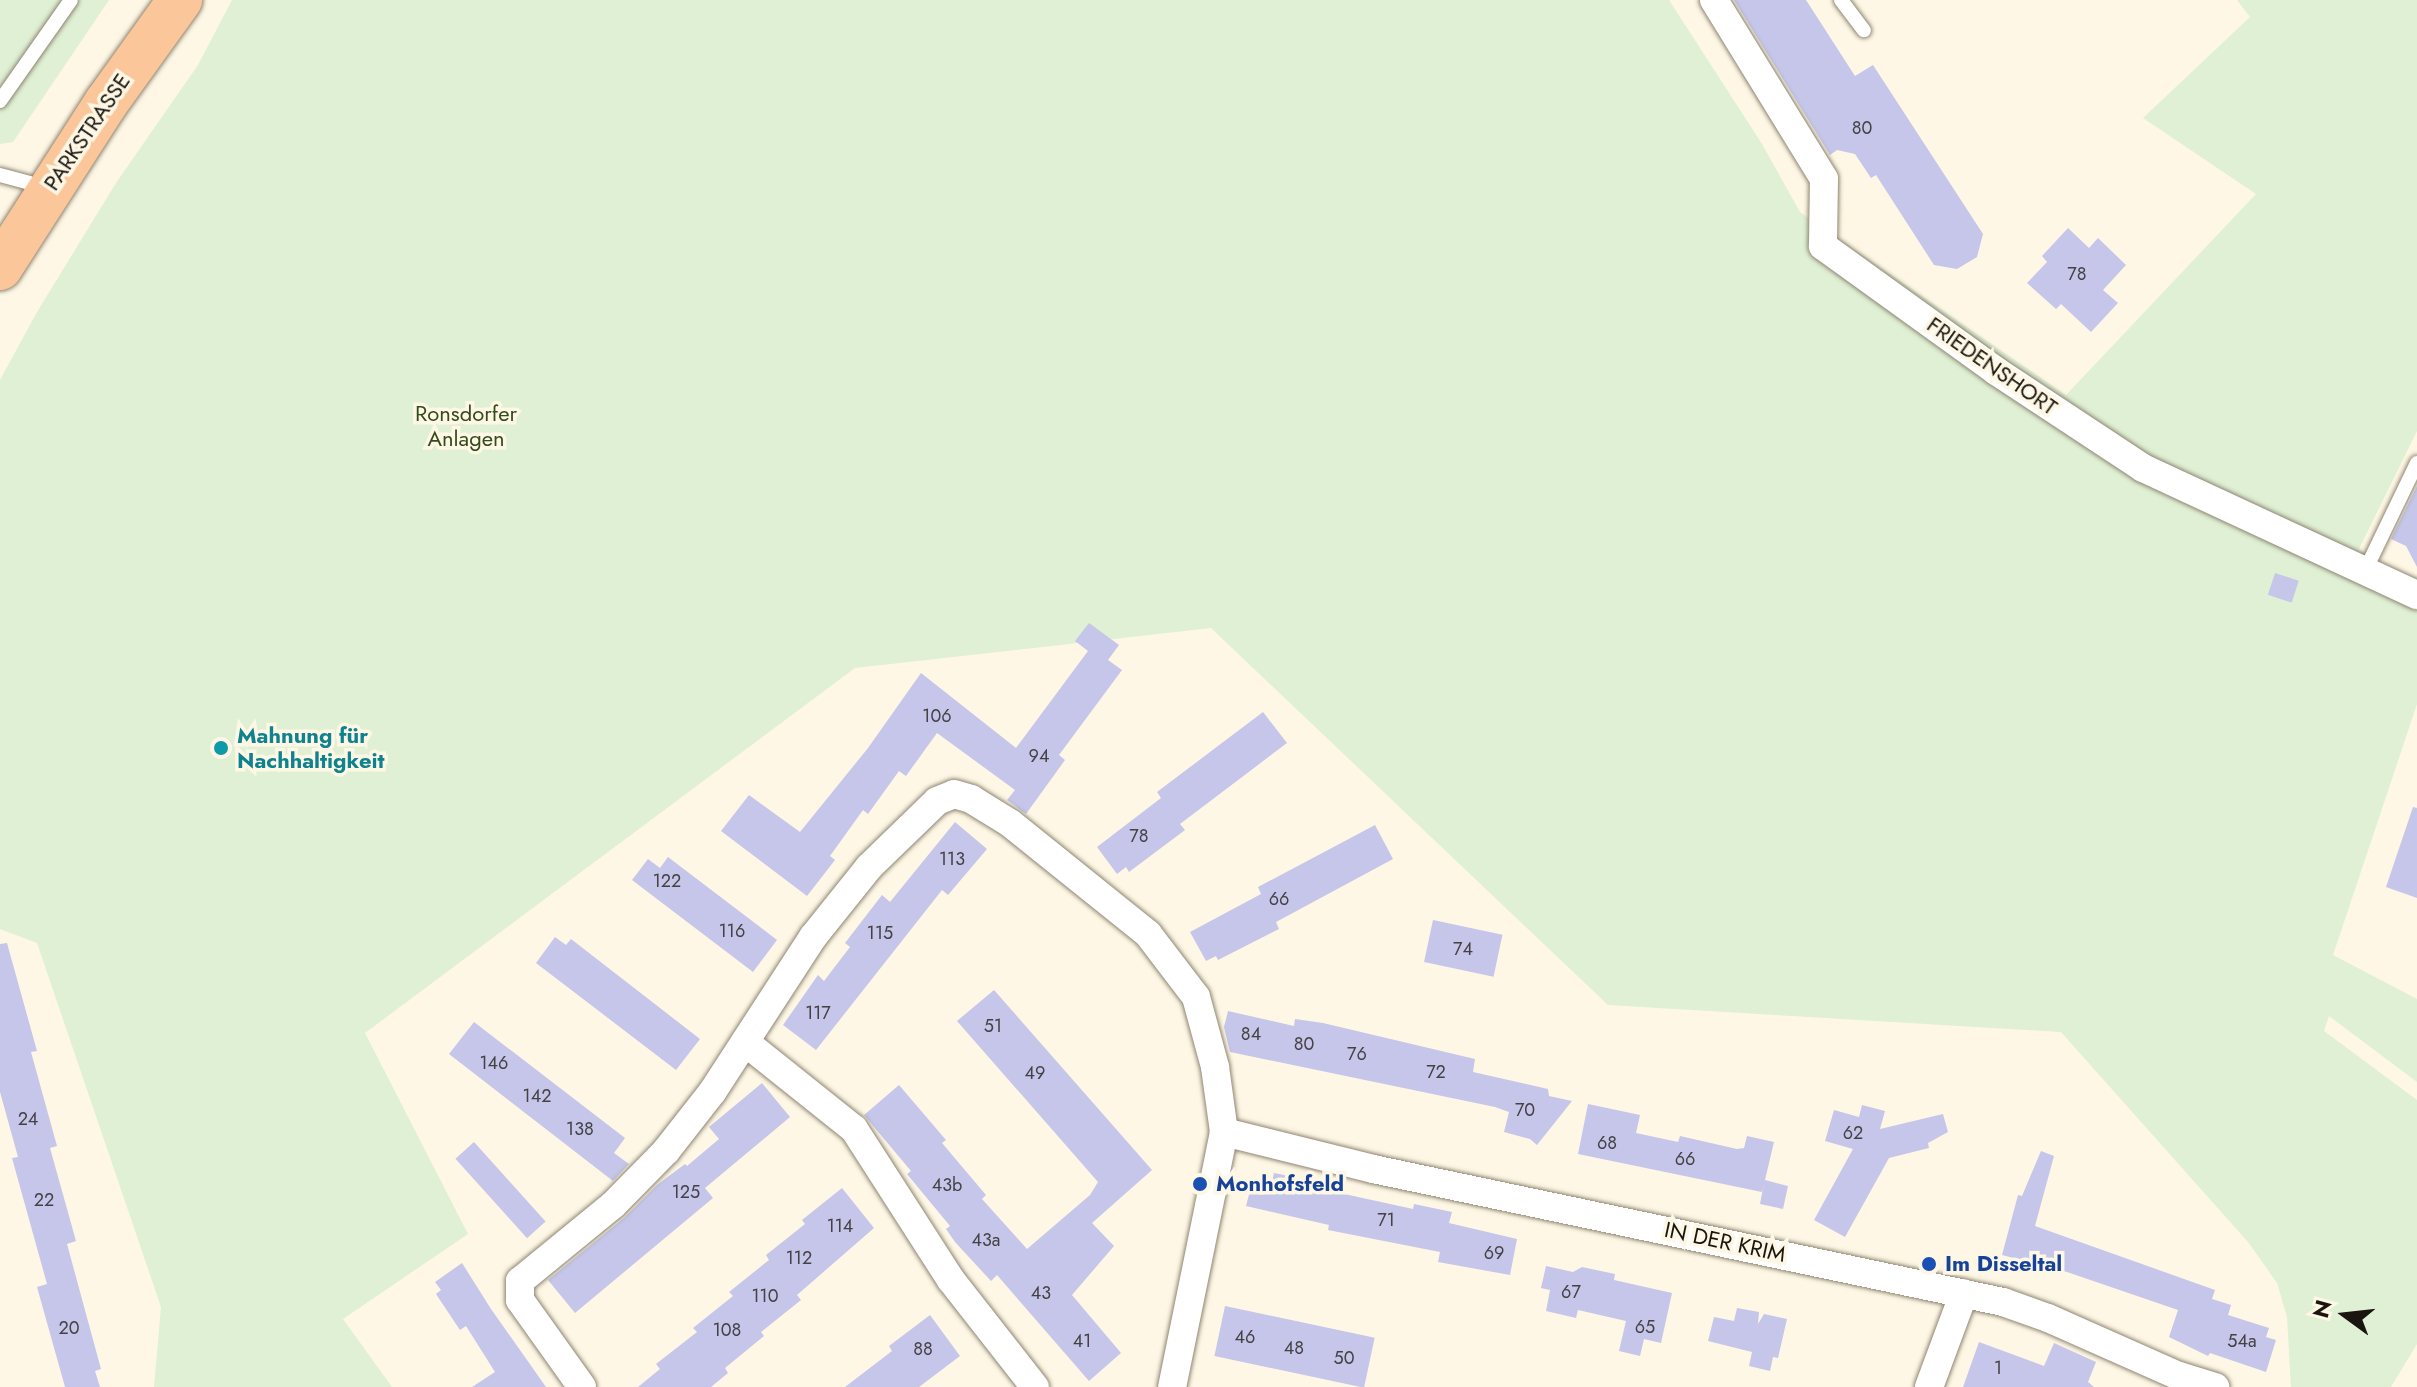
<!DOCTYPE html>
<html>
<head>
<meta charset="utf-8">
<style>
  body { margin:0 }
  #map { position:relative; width:2417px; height:1387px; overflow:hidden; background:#fef7e5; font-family:Jost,sans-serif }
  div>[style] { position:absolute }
  .green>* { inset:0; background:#dff0d4 }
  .building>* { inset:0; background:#c5c6e9; transform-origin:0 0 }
  .roads { filter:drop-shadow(0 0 2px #8e8572) drop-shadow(0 0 2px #8e8572) }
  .service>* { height:14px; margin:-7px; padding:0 7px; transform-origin:7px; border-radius:7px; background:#fff }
  .minor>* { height:28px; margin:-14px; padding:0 14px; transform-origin:14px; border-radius:14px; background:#fff }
  .primary>* { height:44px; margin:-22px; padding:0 22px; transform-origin:22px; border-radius:22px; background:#fbc79a }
  .dots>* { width:22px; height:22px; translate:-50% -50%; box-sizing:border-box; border:4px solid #fef7e5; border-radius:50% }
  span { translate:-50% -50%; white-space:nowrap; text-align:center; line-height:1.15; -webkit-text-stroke:7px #fef7e5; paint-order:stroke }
  .number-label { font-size:18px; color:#454246 }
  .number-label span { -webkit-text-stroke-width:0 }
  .street-label { font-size:22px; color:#1a160f }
  .park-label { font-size:22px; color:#324c1d }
  .culture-label { font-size:22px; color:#0d838f; font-weight:700 }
  .left { translate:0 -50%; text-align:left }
  .transit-label { font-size:22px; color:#164399; font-weight:700 }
  .north { position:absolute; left:2305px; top:1275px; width:80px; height:80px; -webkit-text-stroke:6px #fef7e5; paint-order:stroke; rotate:285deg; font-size:22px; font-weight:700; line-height:32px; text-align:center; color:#1a160f }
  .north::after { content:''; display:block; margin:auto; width:28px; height:36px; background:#1a160f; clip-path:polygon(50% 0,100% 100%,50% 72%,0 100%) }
</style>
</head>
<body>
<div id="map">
  <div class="green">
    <i style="clip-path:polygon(0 0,109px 0,13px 142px,0 144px)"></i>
    <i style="clip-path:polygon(232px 0,1669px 0,1762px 144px,1800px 212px,2066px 395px,2256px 194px,2143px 118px,2250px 17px,2237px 0,2417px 0,2417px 431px,2359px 549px,2417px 599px,2417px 704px,2333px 955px,2417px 999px,2417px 1082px,2329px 1016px,2324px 1031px,2417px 1100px,2417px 1344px,2391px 1387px,2291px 1387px,2287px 1317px,2277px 1283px,2248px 1242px,2061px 1032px,1608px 1005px,1211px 628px,855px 668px,365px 1033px,468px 1234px,343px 1319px,392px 1387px,154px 1387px,161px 1307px,37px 943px,0 929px,0 380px,37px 312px,116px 183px,198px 65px)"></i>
  </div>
  <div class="building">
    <i style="clip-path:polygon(1734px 0,1806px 0,1855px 76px,1873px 65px,1983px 234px,1977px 257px,1957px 269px,1934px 265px,1876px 175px,1871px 178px,1855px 154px,1837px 150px,1830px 155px)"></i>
    <i style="clip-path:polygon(2068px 228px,2089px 248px,2098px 238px,2126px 265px,2103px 290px,2118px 303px,2091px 332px,2061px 304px,2056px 309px,2027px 283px,2047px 262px,2042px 256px)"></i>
    <i style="clip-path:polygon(2417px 486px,2417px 567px,2406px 546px,2391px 539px)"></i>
    <i style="left:2275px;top:573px;width:25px;height:23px;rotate:18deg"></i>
    <i style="clip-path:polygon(1089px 623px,1119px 645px,1108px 660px,1122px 670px,1059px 755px,1065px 760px,1026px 814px,1007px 800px,1015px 790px,937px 733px,906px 776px,899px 771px,868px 814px,863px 810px,830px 856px,835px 860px,807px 896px,721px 831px,749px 795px,800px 832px,868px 748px,921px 673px,1016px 748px,1088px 651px,1075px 641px)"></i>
    <i style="clip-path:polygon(1263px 712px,1287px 743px,1180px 824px,1185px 830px,1129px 872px,1126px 867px,1117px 874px,1097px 847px,1161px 798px,1157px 792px)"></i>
    <i style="clip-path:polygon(2413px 807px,2417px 808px,2417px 898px,2386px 887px)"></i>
    <i style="clip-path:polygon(955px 822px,987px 849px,948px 895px,942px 890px,816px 1050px,783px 1025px,818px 975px,824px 981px,850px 947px,845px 943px,882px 895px,890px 902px)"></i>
    <i style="clip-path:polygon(1375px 825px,1393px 859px,1276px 922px,1279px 929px,1218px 960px,1216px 956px,1206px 961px,1190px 932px,1261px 894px,1258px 887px)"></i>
    <i style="clip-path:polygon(668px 857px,777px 940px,753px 972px,632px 880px,648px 859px,660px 868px)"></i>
    <i style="left:1433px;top:920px;width:71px;height:43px;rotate:12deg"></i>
    <i style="clip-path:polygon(555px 937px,566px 945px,571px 939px,700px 1039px,676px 1070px,536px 963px)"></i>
    <i style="clip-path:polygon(7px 943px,37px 1051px,31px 1052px,57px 1146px,50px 1148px,76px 1241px,67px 1244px,101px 1369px,95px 1371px,100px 1387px,65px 1387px,37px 1287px,47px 1284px,12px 1158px,18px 1157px,0 1092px,0 944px)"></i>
    <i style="clip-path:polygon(994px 990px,1152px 1170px,1092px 1223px,1114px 1246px,1072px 1295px,1121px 1353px,1089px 1381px,997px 1275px,991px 1281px,955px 1242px,946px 1229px,950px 1226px,907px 1174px,911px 1171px,864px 1115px,899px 1085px,946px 1140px,942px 1143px,986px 1195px,982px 1199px,1027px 1249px,1090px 1195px,1098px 1182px,957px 1021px)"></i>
    <i style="clip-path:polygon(1228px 1011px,1294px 1026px,1295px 1019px,1323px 1023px,1475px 1059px,1473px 1072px,1548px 1089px,1549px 1096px,1572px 1101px,1537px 1145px,1530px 1139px,1504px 1132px,1509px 1112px,1495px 1107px,1230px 1052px,1224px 1027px)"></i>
    <i style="clip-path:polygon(474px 1022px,625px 1138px,614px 1153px,629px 1164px,613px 1181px,449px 1054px)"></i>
    <i style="clip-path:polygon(762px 1083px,790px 1117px,705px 1188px,713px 1198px,575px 1313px,548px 1280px,624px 1218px,657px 1185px,685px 1164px,687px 1166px,719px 1139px,709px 1127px)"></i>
    <i style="clip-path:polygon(1588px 1104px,1640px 1115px,1636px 1133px,1678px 1142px,1680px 1136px,1737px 1149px,1744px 1148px,1747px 1136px,1774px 1142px,1765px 1180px,1788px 1186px,1783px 1209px,1760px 1204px,1764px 1183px,1762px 1192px,1578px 1154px)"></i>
    <i style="clip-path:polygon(1862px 1105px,1885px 1111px,1880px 1129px,1943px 1114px,1948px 1132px,1928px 1143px,1929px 1148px,1889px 1158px,1845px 1237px,1814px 1220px,1853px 1149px,1825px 1141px,1834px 1110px,1859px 1117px)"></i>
    <i style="left:474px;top:1142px;width:107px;height:25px;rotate:48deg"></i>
    <i style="clip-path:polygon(2041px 1151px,2054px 1156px,2035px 1226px,2215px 1290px,2212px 1299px,2231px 1305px,2228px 1315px,2269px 1328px,2266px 1337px,2276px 1340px,2266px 1372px,2210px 1353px,2208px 1356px,2169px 1337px,2178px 1310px,2067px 1272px,2002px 1255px,2018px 1195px,2022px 1196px)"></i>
    <i style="clip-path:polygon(1274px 1173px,1327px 1184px,1326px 1190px,1413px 1209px,1414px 1204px,1452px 1212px,1449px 1223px,1517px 1239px,1510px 1275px,1438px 1262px,1440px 1252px,1328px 1230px,1329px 1225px,1246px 1206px,1252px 1183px,1271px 1187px)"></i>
    <i style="clip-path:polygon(842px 1188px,874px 1228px,797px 1295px,801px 1300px,761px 1332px,764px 1336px,725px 1368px,728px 1373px,711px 1387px,638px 1387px,660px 1369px,656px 1364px,697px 1332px,693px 1328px,733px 1296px,729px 1292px,769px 1260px,766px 1255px,805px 1224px,802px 1220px)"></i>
    <i style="clip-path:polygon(462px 1263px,491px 1309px,546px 1387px,472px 1387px,495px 1372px,466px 1326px,460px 1330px,436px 1294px,441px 1290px,435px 1282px)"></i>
    <i style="clip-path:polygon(1546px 1266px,1573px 1272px,1582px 1267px,1615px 1274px,1614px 1280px,1672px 1293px,1661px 1343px,1644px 1339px,1640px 1356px,1619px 1351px,1626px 1321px,1578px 1310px,1576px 1318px,1546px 1311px,1550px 1290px,1541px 1288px)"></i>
    <i style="left:1225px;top:1306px;width:153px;height:51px;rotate:12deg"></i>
    <i style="clip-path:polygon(1737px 1308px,1759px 1312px,1758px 1324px,1764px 1314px,1787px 1319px,1778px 1358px,1773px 1357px,1770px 1371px,1749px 1366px,1752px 1352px,1708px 1341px,1714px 1317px,1734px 1321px)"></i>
    <i style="clip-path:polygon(930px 1315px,960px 1356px,919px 1387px,845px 1387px,892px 1351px,889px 1346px)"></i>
    <i style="clip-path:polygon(1979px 1342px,2044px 1366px,2054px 1343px,2096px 1362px,2088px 1382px,2094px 1387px,1963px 1387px)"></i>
  </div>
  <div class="roads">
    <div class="service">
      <i style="left:1841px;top:0;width:38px;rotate:53deg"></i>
      <i style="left:0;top:101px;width:123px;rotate:-54.9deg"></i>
      <i style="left:0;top:175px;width:30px;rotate:15deg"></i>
      <i style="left:29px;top:183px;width:17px;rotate:31deg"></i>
      <i style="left:2365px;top:571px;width:120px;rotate:-64.3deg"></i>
    </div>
    <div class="minor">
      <i style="left:1714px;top:0;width:210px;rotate:58.4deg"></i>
      <i style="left:1824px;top:179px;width:67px;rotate:90.9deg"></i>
      <i style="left:1823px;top:246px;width:213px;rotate:35.8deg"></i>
      <i style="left:1996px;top:371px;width:176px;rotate:33.4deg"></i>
      <i style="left:2143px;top:468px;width:302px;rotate:24.9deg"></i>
      <i style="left:745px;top:1042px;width:139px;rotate:38.6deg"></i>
      <i style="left:854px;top:1129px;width:179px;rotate:57.3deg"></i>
      <i style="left:951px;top:1280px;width:136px;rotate:51.9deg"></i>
      <i style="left:1224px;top:1132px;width:154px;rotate:13.9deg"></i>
      <i style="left:1373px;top:1169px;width:644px;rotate:11.92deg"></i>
      <i style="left:2003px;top:1302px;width:48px;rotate:19.6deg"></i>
      <i style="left:2048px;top:1318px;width:143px;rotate:23.9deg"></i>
      <i style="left:2179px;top:1376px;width:38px;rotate:17deg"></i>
      <i style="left:582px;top:1387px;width:107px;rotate:-125.5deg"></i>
      <i style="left:520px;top:1300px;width:19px;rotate:-90deg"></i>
      <i style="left:520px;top:1281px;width:120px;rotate:-39.3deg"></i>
      <i style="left:613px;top:1205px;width:76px;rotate:-45.5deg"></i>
      <i style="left:666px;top:1151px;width:76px;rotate:-51.9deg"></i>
      <i style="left:713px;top:1091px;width:184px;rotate:-57deg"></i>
      <i style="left:813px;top:937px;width:90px;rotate:-51.3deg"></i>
      <i style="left:869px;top:867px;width:95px;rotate:-44.1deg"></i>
      <i style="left:937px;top:801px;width:18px;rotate:-22deg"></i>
      <i style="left:954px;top:794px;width:18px;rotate:16deg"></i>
      <i style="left:971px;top:799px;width:46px;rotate:31.6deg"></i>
      <i style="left:1010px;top:823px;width:177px;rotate:38.8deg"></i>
      <i style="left:1148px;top:934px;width:79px;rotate:52.7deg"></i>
      <i style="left:1196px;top:997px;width:73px;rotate:74.8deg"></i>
      <i style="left:1215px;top:1067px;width:66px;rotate:82.1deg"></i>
      <i style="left:1224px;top:1132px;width:260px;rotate:101.5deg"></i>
      <i style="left:1929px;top:1387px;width:100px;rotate:-69.6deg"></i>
    </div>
    <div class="primary">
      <i style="left:0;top:268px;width:196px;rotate:-57.3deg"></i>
      <i style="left:106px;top:103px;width:127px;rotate:-54.3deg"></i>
    </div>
  </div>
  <div class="dots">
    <i style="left:221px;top:748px;background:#0f9aa8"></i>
    <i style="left:1200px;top:1184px;background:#1a4fb4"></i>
    <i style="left:1929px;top:1264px;background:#1a4fb4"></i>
  </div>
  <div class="number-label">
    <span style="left:1862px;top:128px">80</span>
    <span style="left:2077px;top:274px">78</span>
    <span style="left:937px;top:716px">106</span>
    <span style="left:1039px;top:756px">94</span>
    <span style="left:1139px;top:836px">78</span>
    <span style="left:952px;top:859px">113</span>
    <span style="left:667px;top:881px">122</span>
    <span style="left:1279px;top:899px">66</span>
    <span style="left:732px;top:931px">116</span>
    <span style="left:880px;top:933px">115</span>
    <span style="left:1463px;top:949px">74</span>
    <span style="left:818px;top:1013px">117</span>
    <span style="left:993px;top:1026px">51</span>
    <span style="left:1251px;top:1034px">84</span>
    <span style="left:1304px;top:1044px">80</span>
    <span style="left:1357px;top:1054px">76</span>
    <span style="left:494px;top:1063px">146</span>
    <span style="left:1436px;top:1072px">72</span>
    <span style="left:1035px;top:1073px">49</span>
    <span style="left:537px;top:1096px">142</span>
    <span style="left:1525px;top:1110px">70</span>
    <span style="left:28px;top:1119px">24</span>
    <span style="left:580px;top:1129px">138</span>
    <span style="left:1853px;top:1133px">62</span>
    <span style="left:1607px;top:1143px">68</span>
    <span style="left:1685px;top:1159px">66</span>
    <span style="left:947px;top:1185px">43b</span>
    <span style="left:686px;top:1192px">125</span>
    <span style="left:44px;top:1200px">22</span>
    <span style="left:1386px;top:1220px">71</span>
    <span style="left:840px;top:1226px">114</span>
    <span style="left:986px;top:1240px">43a</span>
    <span style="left:1494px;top:1253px">69</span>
    <span style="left:799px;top:1258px">112</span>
    <span style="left:1571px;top:1292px">67</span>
    <span style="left:1041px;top:1293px">43</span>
    <span style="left:765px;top:1296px">110</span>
    <span style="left:1645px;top:1327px">65</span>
    <span style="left:69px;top:1328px">20</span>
    <span style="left:727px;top:1330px">108</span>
    <span style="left:1245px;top:1337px">46</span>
    <span style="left:1082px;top:1341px">41</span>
    <span style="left:2242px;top:1341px">54a</span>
    <span style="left:1294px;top:1348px">48</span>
    <span style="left:923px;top:1349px">88</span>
    <span style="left:1344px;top:1358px">50</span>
    <span style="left:1998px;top:1368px">1</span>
  </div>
  <div class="street-label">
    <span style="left:87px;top:132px;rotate:-56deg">PARKSTRASSE</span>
    <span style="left:1992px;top:366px;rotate:35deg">FRIEDENSHORT</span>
    <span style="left:1725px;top:1242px;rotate:12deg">IN DER KRIM</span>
  </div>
  <div class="park-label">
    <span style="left:466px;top:426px">Ronsdorfer<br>Anlagen</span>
  </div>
  <div class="culture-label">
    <span class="left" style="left:237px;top:748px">Mahnung für<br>Nachhaltigkeit</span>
  </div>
  <div class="transit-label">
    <span class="left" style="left:1216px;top:1184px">Monhofsfeld</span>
    <span class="left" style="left:1945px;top:1264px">Im Disseltal</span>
  </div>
  <div class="north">N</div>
</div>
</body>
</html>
